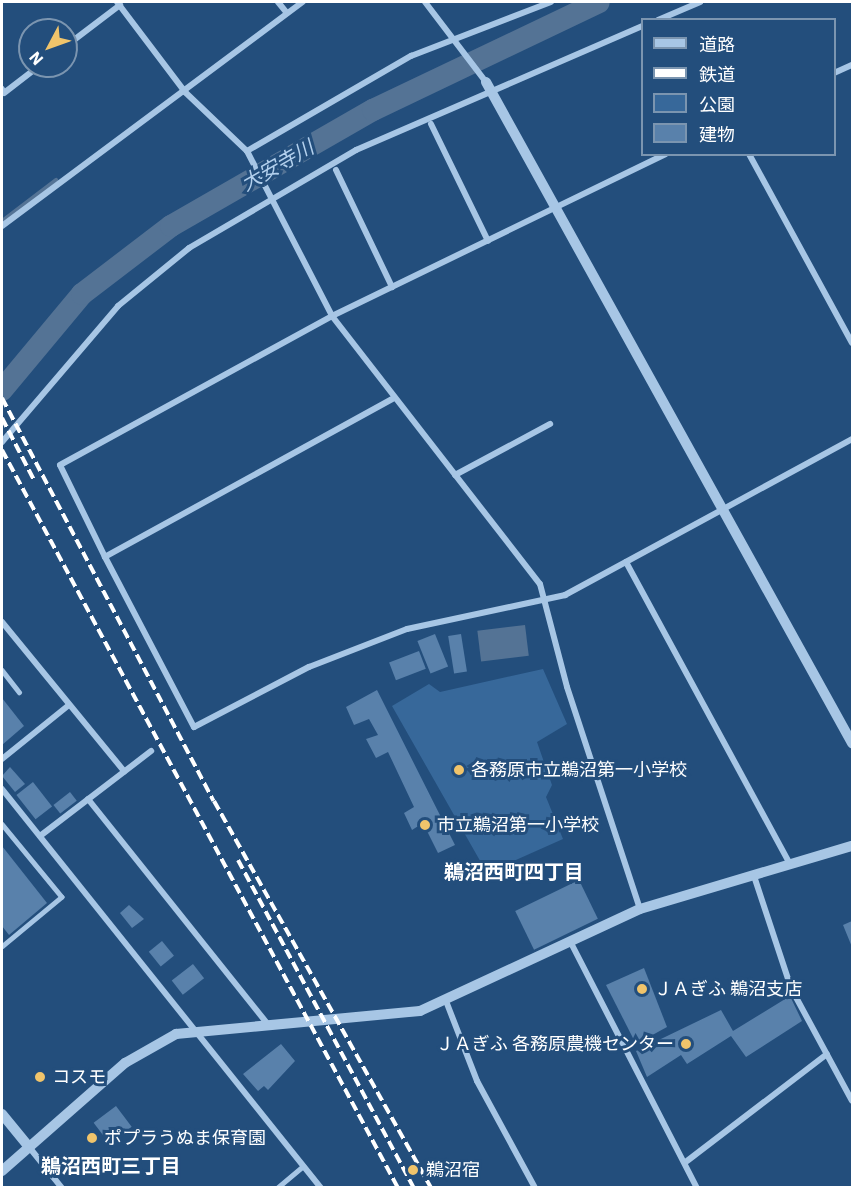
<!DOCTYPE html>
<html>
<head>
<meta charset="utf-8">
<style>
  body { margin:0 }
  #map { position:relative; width:854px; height:1189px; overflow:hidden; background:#234e7c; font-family:"IBM Plex Sans","Noto Sans JP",sans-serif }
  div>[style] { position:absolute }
  .green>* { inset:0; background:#37689a }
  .water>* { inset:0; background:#547395; transform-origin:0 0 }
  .stream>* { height:4px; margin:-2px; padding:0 2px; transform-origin:2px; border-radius:2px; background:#547395 }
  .river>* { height:22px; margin:-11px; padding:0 11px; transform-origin:11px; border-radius:11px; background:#547395 }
  .building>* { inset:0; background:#5981ab; transform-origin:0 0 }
  .service>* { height:4.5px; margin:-2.25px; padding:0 2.25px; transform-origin:2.25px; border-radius:2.25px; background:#a7c6e5 }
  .minor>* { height:6px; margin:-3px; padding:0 3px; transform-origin:3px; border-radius:3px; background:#a7c6e5 }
  .tertiary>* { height:10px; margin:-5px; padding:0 5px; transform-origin:5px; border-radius:5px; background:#a7c6e5 }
  .rail>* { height:4px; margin-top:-2px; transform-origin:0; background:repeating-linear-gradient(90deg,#fff 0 10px,transparent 0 14.5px) }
  .dots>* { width:16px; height:16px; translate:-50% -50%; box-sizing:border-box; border:3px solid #234e7c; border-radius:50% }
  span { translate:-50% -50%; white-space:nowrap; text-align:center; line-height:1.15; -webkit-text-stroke:6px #234e7c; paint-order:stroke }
  .poi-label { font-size:18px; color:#fff }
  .left { translate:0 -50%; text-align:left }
  .right { translate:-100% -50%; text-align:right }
  .water-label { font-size:20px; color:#b3d0ed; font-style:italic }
  .neighbourhood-label { font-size:20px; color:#fff; font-weight:700 }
  .frame { position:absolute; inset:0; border:3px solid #fff; pointer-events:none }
  .legend { position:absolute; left:641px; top:18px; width:195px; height:138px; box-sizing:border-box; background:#234e7c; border:2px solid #7b95b0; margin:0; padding:8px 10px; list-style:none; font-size:18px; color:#fff }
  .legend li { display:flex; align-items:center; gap:12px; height:30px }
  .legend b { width:30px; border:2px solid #7b95b0 }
  .north { position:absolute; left:18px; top:18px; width:60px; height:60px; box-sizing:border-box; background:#234e7c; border:2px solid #7b95b0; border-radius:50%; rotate:229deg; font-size:16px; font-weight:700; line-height:24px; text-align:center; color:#fff }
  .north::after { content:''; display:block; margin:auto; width:21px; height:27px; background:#f0c46b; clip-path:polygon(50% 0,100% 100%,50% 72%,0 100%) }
</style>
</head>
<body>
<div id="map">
  <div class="green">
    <i style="clip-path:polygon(543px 669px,567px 724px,537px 742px,552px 785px,546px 797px,563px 839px,487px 873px,392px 706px,429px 684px,440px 692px)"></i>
  </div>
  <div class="water">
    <i style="left:525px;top:625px;width:31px;height:48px;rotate:83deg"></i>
  </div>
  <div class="stream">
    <i style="left:2px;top:221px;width:68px;rotate:-37.2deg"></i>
  </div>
  <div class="river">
    <i style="left:2px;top:390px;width:125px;rotate:-50.2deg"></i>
    <i style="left:82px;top:294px;width:112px;rotate:-37.4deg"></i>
    <i style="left:171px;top:226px;width:233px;rotate:-29.9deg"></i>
    <i style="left:373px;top:110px;width:250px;rotate:-25.5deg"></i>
  </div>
  <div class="building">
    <i style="left:435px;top:634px;width:35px;height:19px;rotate:68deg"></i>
    <i style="left:461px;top:634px;width:38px;height:13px;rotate:81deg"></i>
    <i style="left:419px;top:651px;width:19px;height:32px;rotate:69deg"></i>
    <i style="clip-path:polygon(377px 690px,455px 845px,438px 853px,423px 823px,412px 830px,404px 813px,414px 807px,388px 752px,376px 758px,366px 739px,378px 735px,369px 719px,354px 725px,346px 707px)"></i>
    <i style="clip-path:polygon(2px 698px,24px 726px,2px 745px)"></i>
    <i style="clip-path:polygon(10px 767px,25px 784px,15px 792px,2px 776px)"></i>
    <i style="left:33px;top:782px;width:31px;height:21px;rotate:52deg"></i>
    <i style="left:70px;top:792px;width:11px;height:21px;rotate:52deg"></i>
    <i style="clip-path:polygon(2px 846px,47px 903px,9px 935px,2px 926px)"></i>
    <i style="left:579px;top:880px;width:43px;height:71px;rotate:64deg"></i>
    <i style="clip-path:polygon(129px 905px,144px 919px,132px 928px,120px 913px)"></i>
    <i style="clip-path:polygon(852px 921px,852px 947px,843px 925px)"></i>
    <i style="left:162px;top:941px;width:19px;height:17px;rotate:51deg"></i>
    <i style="left:193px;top:964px;width:18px;height:27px;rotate:52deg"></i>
    <i style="clip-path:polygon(644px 968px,667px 1027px,636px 1044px,606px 985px)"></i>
    <i style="clip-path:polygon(790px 996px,802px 1021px,746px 1057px,731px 1036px,687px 1064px,681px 1055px,647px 1077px,636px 1051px,721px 1010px,733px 1031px)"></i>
    <i style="clip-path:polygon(281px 1044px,295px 1061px,268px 1090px,264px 1086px,258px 1091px,243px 1074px)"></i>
    <i style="left:116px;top:1106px;width:26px;height:28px;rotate:53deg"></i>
  </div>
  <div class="service">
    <i style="left:2px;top:670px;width:28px;rotate:52deg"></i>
    <i style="left:2px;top:824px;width:94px;rotate:50.6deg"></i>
    <i style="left:62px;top:897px;width:77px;rotate:140.3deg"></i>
    <i style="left:277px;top:1188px;width:34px;rotate:-40deg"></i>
  </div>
  <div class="minor">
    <i style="left:117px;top:2px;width:113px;rotate:52.9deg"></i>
    <i style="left:185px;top:92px;width:86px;rotate:43.6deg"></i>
    <i style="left:247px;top:151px;width:186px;rotate:62.7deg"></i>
    <i style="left:332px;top:316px;width:339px;rotate:52.2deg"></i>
    <i style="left:540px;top:584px;width:106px;rotate:75.3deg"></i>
    <i style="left:567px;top:687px;width:234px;rotate:71.8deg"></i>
    <i style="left:278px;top:2px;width:14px;rotate:51deg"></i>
    <i style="left:425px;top:2px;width:101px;rotate:52.7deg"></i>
    <i style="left:658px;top:20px;width:46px;rotate:-23.2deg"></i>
    <i style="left:66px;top:46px;width:68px;rotate:-37.2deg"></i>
    <i style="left:834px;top:73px;width:20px;rotate:-24deg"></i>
    <i style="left:2px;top:89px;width:4px;rotate:63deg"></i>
    <i style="left:4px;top:93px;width:44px;rotate:-37.6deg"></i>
    <i style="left:431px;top:124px;width:130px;rotate:64deg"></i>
    <i style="left:247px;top:151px;width:190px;rotate:-30.1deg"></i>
    <i style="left:411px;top:56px;width:150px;rotate:-21.1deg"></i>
    <i style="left:749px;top:154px;width:215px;rotate:61.4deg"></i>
    <i style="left:336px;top:170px;width:130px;rotate:64.4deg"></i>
    <i style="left:2px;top:226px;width:375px;rotate:-36.7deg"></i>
    <i style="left:394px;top:398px;width:330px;rotate:151.2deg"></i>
    <i style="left:105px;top:557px;width:192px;rotate:62.4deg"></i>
    <i style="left:194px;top:727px;width:130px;rotate:-27.6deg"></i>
    <i style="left:309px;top:667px;width:105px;rotate:-21.2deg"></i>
    <i style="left:407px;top:629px;width:162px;rotate:-12.1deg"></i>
    <i style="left:565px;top:595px;width:327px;rotate:-28.5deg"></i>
    <i style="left:2px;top:442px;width:179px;rotate:-49.5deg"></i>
    <i style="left:118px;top:306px;width:92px;rotate:-39.2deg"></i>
    <i style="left:189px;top:248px;width:194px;rotate:-30.4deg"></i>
    <i style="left:356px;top:150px;width:312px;rotate:-23.4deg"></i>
    <i style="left:455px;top:475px;width:108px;rotate:-28.2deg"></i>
    <i style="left:105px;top:557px;width:102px;rotate:-116.1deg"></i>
    <i style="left:60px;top:465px;width:310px;rotate:-28.7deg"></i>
    <i style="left:332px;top:316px;width:371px;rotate:-25.9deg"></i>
    <i style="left:626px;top:562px;width:344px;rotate:61.5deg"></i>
    <i style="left:2px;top:622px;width:193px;rotate:50.7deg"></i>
    <i style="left:2px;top:759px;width:86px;rotate:-38.9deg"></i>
    <i style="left:2px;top:789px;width:511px;rotate:51.36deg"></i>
    <i style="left:88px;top:799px;width:287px;rotate:51.4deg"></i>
    <i style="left:40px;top:836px;width:140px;rotate:-37.4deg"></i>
    <i style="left:754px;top:876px;width:118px;rotate:71.7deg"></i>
    <i style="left:791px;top:988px;width:128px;rotate:61.6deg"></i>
    <i style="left:570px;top:941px;width:278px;rotate:62.8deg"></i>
    <i style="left:446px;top:1001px;width:86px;rotate:68.8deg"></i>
    <i style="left:477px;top:1081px;width:122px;rotate:61.5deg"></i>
    <i style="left:29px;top:1147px;width:53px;rotate:51.2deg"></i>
    <i style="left:687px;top:1161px;width:176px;rotate:-37.4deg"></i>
  </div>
  <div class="tertiary">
    <i style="left:486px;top:82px;width:756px;rotate:61.03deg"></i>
    <i style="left:2px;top:1114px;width:43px;rotate:50.7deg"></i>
    <i style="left:2px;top:1171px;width:164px;rotate:-41.3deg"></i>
    <i style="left:125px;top:1063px;width:59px;rotate:-29.6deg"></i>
    <i style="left:176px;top:1034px;width:245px;rotate:-5.4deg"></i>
    <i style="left:420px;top:1011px;width:242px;rotate:-24.9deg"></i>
    <i style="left:640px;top:909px;width:221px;rotate:-16.6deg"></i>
  </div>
  <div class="rail">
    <i style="left:2px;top:398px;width:455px;rotate:62.3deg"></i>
    <i style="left:214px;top:801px;width:444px;rotate:60.7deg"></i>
    <i style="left:2px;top:418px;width:72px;rotate:62.7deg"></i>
    <i style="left:2px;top:450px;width:838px;rotate:61.78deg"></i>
    <i style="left:238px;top:860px;width:372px;rotate:61.8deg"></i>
  </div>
  <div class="dots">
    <i style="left:459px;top:770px;background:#f0c46b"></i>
    <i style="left:425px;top:825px;background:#f0c46b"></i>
    <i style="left:642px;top:989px;background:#f0c46b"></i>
    <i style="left:686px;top:1044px;background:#f0c46b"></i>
    <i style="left:40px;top:1077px;background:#f0c46b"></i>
    <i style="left:92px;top:1138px;background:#f0c46b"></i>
    <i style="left:413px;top:1170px;background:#f0c46b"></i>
  </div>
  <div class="poi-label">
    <span class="left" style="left:471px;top:770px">各務原市立鵜沼第一小学校</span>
    <span class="left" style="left:437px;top:825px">市立鵜沼第一小学校</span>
    <span class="left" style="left:654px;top:989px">ＪＡぎふ 鵜沼支店</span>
    <span class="right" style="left:674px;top:1044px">ＪＡぎふ 各務原農機センター</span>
    <span class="left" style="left:52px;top:1077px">コスモ</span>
    <span class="left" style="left:104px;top:1138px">ポプラうぬま保育園</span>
    <span class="left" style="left:426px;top:1170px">鵜沼宿</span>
  </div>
  <div class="water-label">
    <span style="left:277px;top:165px;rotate:-30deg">大安寺川</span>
  </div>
  <div class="neighbourhood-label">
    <span style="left:514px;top:871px">鵜沼西町四丁目</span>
    <span style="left:111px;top:1165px">鵜沼西町三丁目</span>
  </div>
  <div class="frame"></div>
  <ul class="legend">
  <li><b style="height:8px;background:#a7c6e5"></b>道路</li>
  <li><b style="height:8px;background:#fff"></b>鉄道</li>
  <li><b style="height:16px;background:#37689a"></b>公園</li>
  <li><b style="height:16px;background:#5981ab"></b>建物</li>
  </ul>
  <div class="north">N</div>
</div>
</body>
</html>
